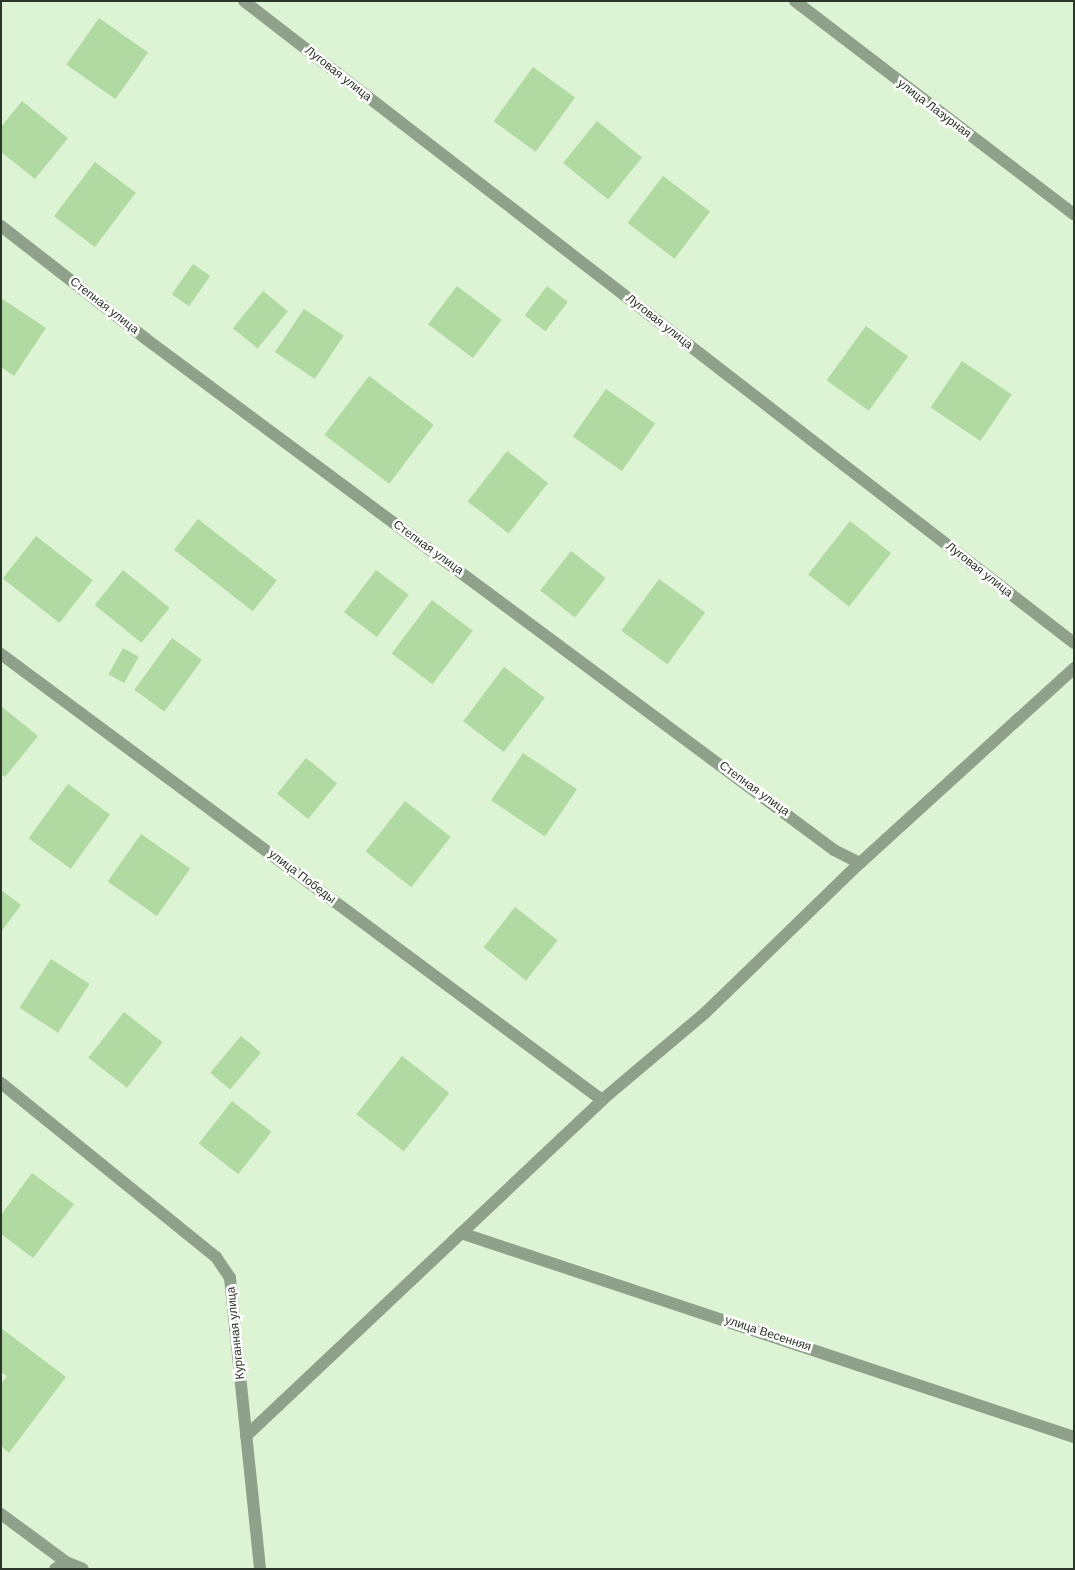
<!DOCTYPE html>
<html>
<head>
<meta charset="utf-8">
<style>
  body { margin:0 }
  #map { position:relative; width:1075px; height:1570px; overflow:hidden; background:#dcf3d4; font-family:Arial,sans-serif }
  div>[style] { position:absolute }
  .building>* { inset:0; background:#b1daa3; transform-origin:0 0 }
  .street>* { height:12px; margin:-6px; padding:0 6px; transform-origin:6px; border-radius:6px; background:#8fa18a }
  span { translate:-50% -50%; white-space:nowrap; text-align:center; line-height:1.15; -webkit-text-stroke:5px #fff; paint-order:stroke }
  .street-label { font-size:12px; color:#2c3529 }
  .frame { position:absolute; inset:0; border:2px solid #2c3529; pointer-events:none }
</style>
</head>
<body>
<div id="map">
  <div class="building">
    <i style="left:99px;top:18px;width:60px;height:57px;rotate:35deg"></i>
    <i style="left:533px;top:67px;width:52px;height:67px;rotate:36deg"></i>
    <i style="clip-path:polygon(22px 101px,68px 138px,35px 179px,1px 152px,1px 127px)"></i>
    <i style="left:597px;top:121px;width:58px;height:54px;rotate:39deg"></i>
    <i style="left:95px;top:162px;width:51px;height:68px;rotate:37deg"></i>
    <i style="left:663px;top:176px;width:59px;height:59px;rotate:37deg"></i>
    <i style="left:193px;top:264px;width:21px;height:37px;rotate:35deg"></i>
    <i style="left:457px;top:286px;width:56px;height:48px;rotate:37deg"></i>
    <i style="left:547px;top:286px;width:26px;height:37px;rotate:37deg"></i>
    <i style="left:263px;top:291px;width:32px;height:48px;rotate:39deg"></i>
    <i style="clip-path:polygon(1px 298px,46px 328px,14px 376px,1px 367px)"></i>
    <i style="left:304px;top:309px;width:48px;height:52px;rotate:34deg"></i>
    <i style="left:866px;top:326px;width:52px;height:67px;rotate:36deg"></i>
    <i style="left:962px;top:361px;width:60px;height:56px;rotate:34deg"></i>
    <i style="left:369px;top:376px;width:81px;height:74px;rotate:37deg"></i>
    <i style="left:606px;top:389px;width:60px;height:58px;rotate:35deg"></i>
    <i style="left:507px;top:451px;width:52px;height:64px;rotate:38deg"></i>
    <i style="left:198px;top:519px;width:100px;height:39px;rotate:38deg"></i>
    <i style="left:850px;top:521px;width:52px;height:68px;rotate:38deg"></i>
    <i style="left:36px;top:536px;width:72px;height:54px;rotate:38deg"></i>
    <i style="left:571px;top:551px;width:44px;height:50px;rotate:38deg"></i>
    <i style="left:123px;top:570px;width:60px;height:45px;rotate:39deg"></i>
    <i style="left:376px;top:570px;width:41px;height:53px;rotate:37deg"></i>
    <i style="left:659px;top:579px;width:57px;height:64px;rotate:36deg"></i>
    <i style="left:432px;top:600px;width:51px;height:67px;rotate:37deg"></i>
    <i style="left:172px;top:638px;width:37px;height:64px;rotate:36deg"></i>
    <i style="left:123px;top:648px;width:18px;height:30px;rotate:29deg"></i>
    <i style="left:504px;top:667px;width:51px;height:68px;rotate:37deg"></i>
    <i style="clip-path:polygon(1px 706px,38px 736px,5px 777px,1px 774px)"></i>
    <i style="left:523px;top:753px;width:65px;height:57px;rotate:34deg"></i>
    <i style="left:306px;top:758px;width:40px;height:46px;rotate:39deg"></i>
    <i style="left:68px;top:784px;width:52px;height:67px;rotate:36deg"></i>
    <i style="left:405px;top:801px;width:58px;height:64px;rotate:38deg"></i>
    <i style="left:141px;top:834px;width:60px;height:58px;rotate:35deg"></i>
    <i style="clip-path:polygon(1px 890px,21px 905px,1px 932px)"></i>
    <i style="left:515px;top:907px;width:54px;height:51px;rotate:38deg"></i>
    <i style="left:51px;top:959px;width:46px;height:58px;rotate:33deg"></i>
    <i style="left:124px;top:1012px;width:49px;height:58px;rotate:38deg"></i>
    <i style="left:241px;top:1036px;width:26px;height:48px;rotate:40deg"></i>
    <i style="left:402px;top:1056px;width:60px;height:74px;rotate:38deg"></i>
    <i style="left:232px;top:1101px;width:50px;height:54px;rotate:38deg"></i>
    <i style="clip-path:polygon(32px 1173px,74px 1204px,33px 1258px,1px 1234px,1px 1215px)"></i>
    <i style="clip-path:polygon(1px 1328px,66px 1377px,9px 1453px,1px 1446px,1px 1384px,7px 1376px,1px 1372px)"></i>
  </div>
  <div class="street">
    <i style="left:244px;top:1px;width:1049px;rotate:37.72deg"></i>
    <i style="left:795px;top:1px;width:351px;rotate:37.4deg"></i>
    <i style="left:1px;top:226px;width:184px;rotate:37.9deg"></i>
    <i style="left:146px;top:339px;width:857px;rotate:36.6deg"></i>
    <i style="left:834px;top:850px;width:29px;rotate:27deg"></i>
    <i style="left:1px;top:654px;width:748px;rotate:36.58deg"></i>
    <i style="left:1px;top:1083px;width:277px;rotate:39deg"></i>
    <i style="left:216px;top:1257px;width:25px;rotate:56deg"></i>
    <i style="left:230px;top:1278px;width:293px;rotate:84.1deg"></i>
    <i style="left:461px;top:1233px;width:646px;rotate:18.41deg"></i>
    <i style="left:246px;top:1436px;width:490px;rotate:-43.3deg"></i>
    <i style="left:602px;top:1100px;width:135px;rotate:-40.2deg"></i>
    <i style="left:705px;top:1013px;width:216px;rotate:-44.1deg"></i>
    <i style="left:860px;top:863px;width:290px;rotate:-42.3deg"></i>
    <i style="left:1px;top:1514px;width:81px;rotate:36.4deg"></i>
    <i style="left:66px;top:1562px;width:18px;rotate:22deg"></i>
    <i style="left:55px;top:1569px;width:13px;rotate:-32deg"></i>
  </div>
  <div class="street-label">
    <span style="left:338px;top:74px;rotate:38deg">Луговая улица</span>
    <span style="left:934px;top:109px;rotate:37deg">улица Лазурная</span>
    <span style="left:104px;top:306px;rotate:38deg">Степная улица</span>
    <span style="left:659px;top:322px;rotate:38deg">Луговая улица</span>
    <span style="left:428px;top:548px;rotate:36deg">Степная улица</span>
    <span style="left:979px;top:570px;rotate:38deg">Луговая улица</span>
    <span style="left:754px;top:789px;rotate:36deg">Степная улица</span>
    <span style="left:302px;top:877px;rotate:37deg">улица Победы</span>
    <span style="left:236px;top:1333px;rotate:-96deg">Курганная улица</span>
    <span style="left:768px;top:1334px;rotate:18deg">улица Весенняя</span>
  </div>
  <div class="frame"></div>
</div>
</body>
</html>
